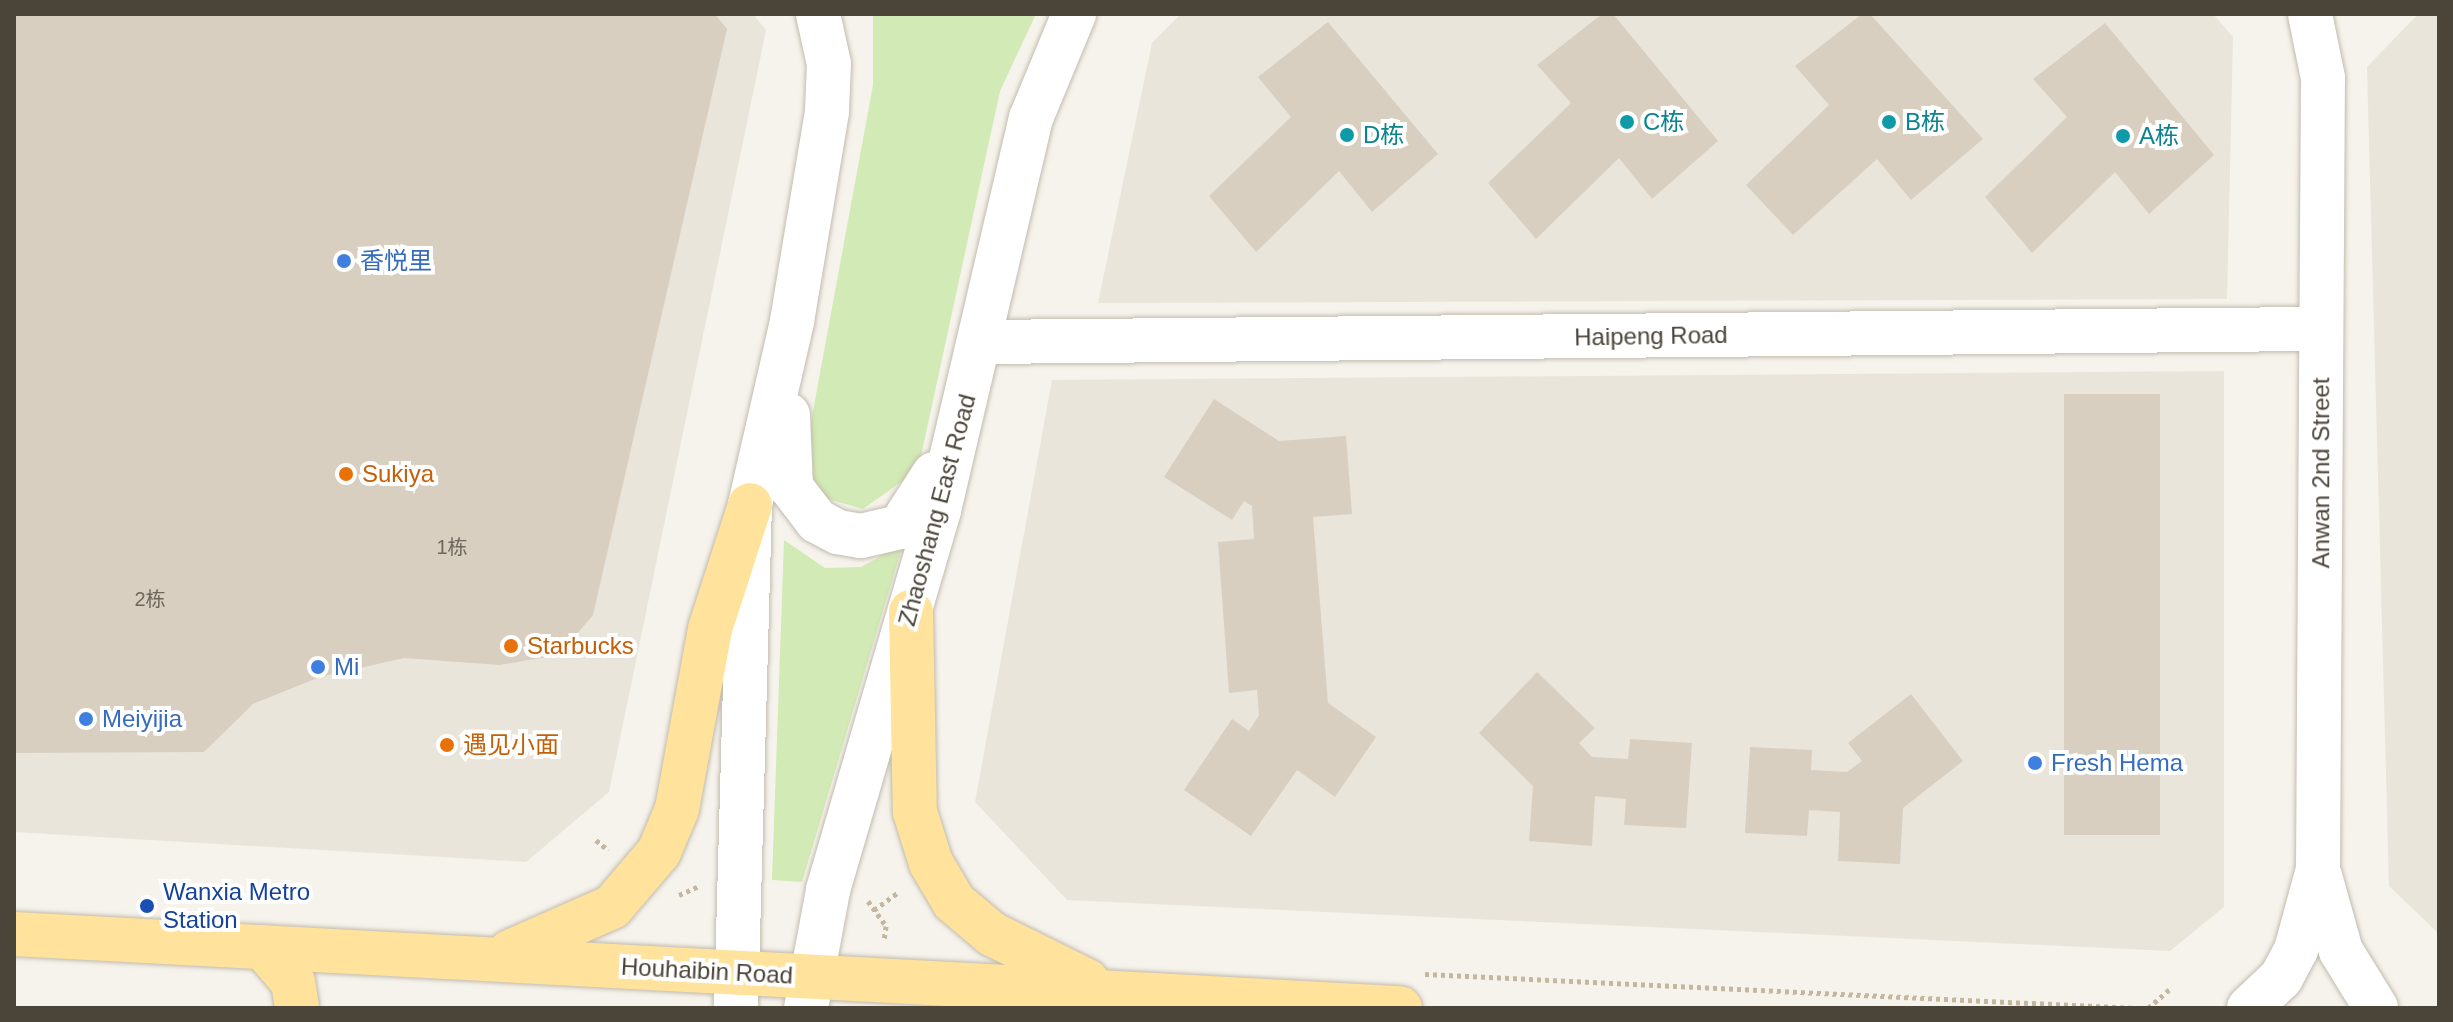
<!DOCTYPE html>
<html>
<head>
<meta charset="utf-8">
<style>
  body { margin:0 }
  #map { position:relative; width:2453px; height:1022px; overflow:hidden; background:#f6f3ec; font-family:Arial,"Noto Sans SC",sans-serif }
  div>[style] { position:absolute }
  .residential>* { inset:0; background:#eae5da }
  .green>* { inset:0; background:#d2eab5 }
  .building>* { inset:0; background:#d8cfc1; transform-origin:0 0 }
  .path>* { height:5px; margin-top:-2.5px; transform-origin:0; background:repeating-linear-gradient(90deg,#c4b79f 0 4px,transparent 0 8px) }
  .roads { filter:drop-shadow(0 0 2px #c2bbae) drop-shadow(0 0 2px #c2bbae) }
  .minor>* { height:44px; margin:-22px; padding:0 22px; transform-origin:22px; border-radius:22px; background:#fff }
  .major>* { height:44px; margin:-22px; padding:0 22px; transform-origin:22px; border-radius:22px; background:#ffe39c }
  .dots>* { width:22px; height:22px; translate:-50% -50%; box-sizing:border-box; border:4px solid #fff; border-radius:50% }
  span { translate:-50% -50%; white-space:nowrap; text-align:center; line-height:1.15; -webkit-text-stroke:8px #fff; paint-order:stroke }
  .number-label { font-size:20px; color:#6e675b }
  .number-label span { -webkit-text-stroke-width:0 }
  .culture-label { font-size:24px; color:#0d838f }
  .left { translate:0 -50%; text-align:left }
  .shop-label { font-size:24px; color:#366cbe }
  .street-label { font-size:24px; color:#4b4439 }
  .food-label { font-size:24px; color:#c56008 }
  .transit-label { font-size:24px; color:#164399 }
  .frame { position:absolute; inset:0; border:16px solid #4b4439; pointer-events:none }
</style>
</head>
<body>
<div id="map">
  <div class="residential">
    <i style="clip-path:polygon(14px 14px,753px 14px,766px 30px,609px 792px,526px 862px,14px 832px)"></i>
    <i style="clip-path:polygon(1181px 14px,2213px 14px,2233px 37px,2227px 299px,1098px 303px,1152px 43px)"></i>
    <i style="clip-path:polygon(2418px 14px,2439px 14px,2439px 934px,2389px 886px,2367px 67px)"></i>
    <i style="clip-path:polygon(2224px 371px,2224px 907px,2170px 951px,1067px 900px,975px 802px,1052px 380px)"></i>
  </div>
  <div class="green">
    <i style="clip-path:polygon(873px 14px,1036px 14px,1000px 91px,918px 470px,863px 509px,821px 497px,802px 471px,873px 85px)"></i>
    <i style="clip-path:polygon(784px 540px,825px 568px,861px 567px,903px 544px,802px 882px,772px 880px)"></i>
  </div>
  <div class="building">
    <i style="clip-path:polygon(14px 14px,715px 14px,727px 29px,593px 615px,559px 655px,499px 665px,404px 658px,320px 677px,253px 704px,204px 752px,14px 753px)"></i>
    <i style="clip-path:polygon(1602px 14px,1613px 14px,1718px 141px,1652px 199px,1619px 158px,1536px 239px,1488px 183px,1571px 103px,1537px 65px)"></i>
    <i style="clip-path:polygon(1862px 14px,1870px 14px,1983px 139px,1911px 200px,1877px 159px,1793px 235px,1746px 185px,1829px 105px,1795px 66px)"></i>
    <i style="clip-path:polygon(1328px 22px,1438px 154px,1372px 212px,1339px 171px,1256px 252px,1209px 196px,1291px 117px,1258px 77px)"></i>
    <i style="clip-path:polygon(2105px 23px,2214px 155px,2149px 214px,2115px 172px,2032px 253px,1985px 197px,2067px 117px,2033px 79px)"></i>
    <i style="left:2064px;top:394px;width:96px;height:441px"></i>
    <i style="clip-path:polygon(1214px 399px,1279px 441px,1346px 436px,1352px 514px,1313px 517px,1328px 703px,1376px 737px,1335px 797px,1297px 770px,1251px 836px,1184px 790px,1232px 719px,1249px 731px,1259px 715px,1257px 690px,1229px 693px,1218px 542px,1254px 539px,1252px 506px,1244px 501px,1232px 520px,1164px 477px)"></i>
    <i style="clip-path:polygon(1537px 672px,1595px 728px,1579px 743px,1592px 757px,1628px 759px,1630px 739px,1692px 743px,1686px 828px,1624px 825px,1626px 799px,1595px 796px,1592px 846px,1529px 841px,1533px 786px,1479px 733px)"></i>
    <i style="clip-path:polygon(1911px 694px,1963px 761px,1903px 808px,1900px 864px,1838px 861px,1840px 812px,1809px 810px,1807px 836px,1745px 833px,1750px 747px,1812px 750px,1811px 770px,1847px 772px,1862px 761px,1848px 743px)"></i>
  </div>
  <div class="path">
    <i style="left:596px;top:840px;width:16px;rotate:40deg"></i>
    <i style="left:679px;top:895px;width:22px;rotate:-24deg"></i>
    <i style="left:868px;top:901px;width:31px;rotate:54deg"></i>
    <i style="left:886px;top:926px;width:15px;rotate:98deg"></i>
    <i style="left:874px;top:910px;width:31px;rotate:-36deg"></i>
    <i style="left:1425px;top:974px;width:712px;rotate:2.74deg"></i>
    <i style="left:2148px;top:1008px;width:30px;rotate:-41deg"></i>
  </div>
  <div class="roads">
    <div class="minor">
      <i style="left:981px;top:342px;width:1340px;rotate:-0.56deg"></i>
      <i style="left:788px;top:415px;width:72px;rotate:87.6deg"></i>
      <i style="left:791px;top:487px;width:43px;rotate:52.6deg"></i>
      <i style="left:817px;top:521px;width:24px;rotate:28deg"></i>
      <i style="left:838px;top:532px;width:23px;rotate:10deg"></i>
      <i style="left:861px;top:536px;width:40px;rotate:-13deg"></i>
      <i style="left:900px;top:527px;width:63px;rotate:-57.3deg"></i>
      <i style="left:2320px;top:876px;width:78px;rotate:74.4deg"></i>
      <i style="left:2341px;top:951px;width:67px;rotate:58.4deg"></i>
      <i style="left:736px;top:1008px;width:503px;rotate:-88.41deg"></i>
      <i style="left:750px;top:505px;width:189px;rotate:-77.1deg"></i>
      <i style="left:792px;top:321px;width:213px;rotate:-80.5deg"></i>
      <i style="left:827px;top:111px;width:47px;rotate:-87.6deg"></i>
      <i style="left:829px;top:64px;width:51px;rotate:-102.4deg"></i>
      <i style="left:806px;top:1008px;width:120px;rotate:-79.4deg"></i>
      <i style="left:828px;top:890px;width:396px;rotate:-73.7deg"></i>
      <i style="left:939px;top:510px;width:403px;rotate:-76.8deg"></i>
      <i style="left:1031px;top:118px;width:113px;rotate:-67.5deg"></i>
      <i style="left:2249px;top:1008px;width:44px;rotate:-43.2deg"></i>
      <i style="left:2281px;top:978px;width:32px;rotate:-62deg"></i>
      <i style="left:2296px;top:950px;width:84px;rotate:-74.8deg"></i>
      <i style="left:2318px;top:869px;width:791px;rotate:-89.64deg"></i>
      <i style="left:2323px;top:78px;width:65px;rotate:-101.5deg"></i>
    </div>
    <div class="major">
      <i style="left:911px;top:612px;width:200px;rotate:88.9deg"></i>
      <i style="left:915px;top:812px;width:53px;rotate:72.6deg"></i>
      <i style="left:931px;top:863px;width:45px;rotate:59.5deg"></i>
      <i style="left:954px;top:902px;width:50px;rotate:40.1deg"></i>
      <i style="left:992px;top:934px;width:106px;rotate:26.3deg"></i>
      <i style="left:14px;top:934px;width:1388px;rotate:3.06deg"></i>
      <i style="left:263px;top:947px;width:46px;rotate:49.4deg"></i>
      <i style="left:293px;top:982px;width:26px;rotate:81deg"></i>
      <i style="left:510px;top:952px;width:111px;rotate:-23.8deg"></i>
      <i style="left:612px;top:907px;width:72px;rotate:-49.5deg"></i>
      <i style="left:659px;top:852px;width:47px;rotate:-67.3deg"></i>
      <i style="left:677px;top:809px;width:183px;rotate:-79.6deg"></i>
      <i style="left:710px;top:629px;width:130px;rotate:-72.1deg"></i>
    </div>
  </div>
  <div class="dots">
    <i style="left:1627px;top:122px;background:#0f9aa8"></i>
    <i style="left:1889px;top:122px;background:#0f9aa8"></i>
    <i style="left:1347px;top:135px;background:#0f9aa8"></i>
    <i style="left:2123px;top:136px;background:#0f9aa8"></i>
    <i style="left:344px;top:261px;background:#3f7fe0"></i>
    <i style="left:346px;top:474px;background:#e8710a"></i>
    <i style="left:511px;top:646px;background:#e8710a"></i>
    <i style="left:318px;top:667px;background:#3f7fe0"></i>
    <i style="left:86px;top:719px;background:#3f7fe0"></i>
    <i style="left:447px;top:745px;background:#e8710a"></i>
    <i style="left:2035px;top:763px;background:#3f7fe0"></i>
    <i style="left:147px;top:906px;background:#1a4fb4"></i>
  </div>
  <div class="number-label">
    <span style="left:452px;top:547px">1栋</span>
    <span style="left:150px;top:599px">2栋</span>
  </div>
  <div class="culture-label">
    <span class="left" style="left:1643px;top:122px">C栋</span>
    <span class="left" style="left:1905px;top:122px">B栋</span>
    <span class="left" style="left:1363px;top:135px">D栋</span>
    <span class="left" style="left:2139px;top:136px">A栋</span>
  </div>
  <div class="shop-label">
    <span class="left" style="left:360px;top:261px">香悦里</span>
    <span class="left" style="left:334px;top:667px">Mi</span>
    <span class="left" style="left:102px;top:719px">Meiyijia</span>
    <span class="left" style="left:2051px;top:763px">Fresh Hema</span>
  </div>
  <div class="street-label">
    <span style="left:1651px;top:336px;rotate:-1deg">Haipeng Road</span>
    <span style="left:2321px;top:473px;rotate:-90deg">Anwan 2nd Street</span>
    <span style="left:937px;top:510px;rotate:-75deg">Zhaoshang East Road</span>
    <span style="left:707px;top:971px;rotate:3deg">Houhaibin Road</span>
  </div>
  <div class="food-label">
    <span class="left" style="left:362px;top:474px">Sukiya</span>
    <span class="left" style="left:527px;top:646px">Starbucks</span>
    <span class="left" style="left:463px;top:745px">遇见小面</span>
  </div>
  <div class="transit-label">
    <span class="left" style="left:163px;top:906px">Wanxia Metro<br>Station</span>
  </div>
  <div class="frame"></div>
</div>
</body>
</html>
